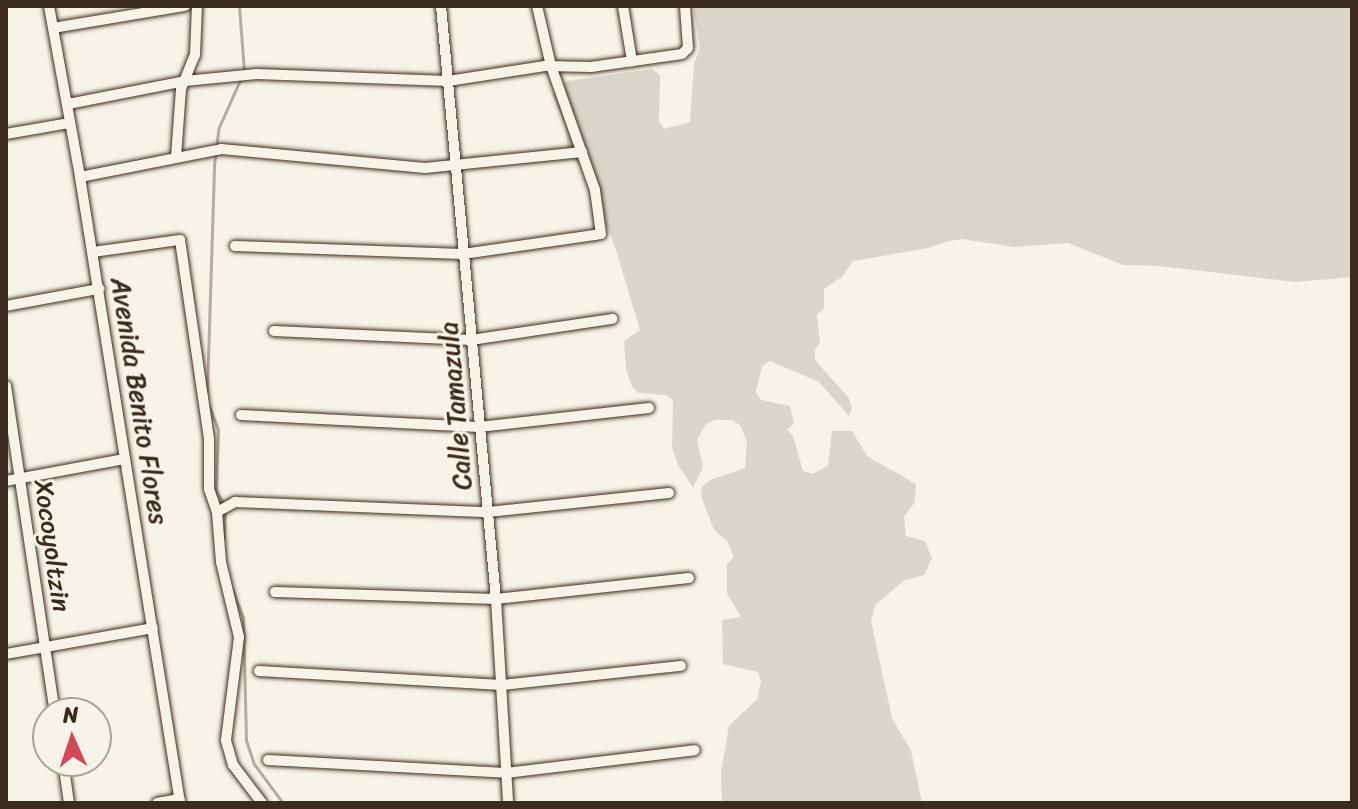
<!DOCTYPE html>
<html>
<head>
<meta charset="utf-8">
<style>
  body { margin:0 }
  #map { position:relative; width:1358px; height:809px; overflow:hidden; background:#f7f3e8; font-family:Sriracha,sans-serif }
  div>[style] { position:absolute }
  .green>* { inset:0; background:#dbd6cb }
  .stream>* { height:3px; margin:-1.5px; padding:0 1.5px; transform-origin:1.5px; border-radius:1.5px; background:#b4aca0 }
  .roads { filter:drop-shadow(0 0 2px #3b2a1e) drop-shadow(0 0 2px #3b2a1e) }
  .street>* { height:10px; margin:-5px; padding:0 5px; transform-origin:5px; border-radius:5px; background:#f7f3e8 }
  span { translate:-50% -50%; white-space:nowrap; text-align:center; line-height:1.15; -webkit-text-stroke:6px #f7f3e8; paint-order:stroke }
  .street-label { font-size:26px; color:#3b2a1e }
  .frame { position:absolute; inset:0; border:8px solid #3b2a1e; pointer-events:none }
  .north { position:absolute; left:32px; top:697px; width:80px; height:80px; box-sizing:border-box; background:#f7f3e8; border:2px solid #aca397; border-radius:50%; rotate:357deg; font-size:22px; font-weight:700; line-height:32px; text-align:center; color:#3b2a1e }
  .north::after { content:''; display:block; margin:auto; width:28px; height:36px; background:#d1495b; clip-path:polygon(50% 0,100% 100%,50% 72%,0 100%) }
</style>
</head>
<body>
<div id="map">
  <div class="green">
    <i style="clip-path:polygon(693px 6px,1352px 6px,1352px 277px,1296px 282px,1159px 266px,1123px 265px,1068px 243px,1014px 247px,962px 239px,945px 242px,928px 248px,853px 261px,842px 277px,824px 289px,824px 308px,817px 315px,820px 343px,815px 350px,815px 360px,849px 398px,852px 408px,849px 416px,819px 382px,770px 361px,762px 366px,756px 392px,761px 400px,790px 406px,794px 424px,787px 429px,793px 436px,803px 471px,812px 474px,828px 466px,832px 431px,852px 431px,867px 456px,916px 484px,915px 502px,904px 517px,906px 536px,925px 541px,932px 558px,924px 575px,905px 580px,876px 604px,871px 621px,892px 718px,911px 751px,922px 803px,722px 803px,721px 772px,729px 726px,757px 699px,761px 681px,758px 672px,723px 664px,722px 620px,741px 617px,727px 594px,727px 564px,734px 557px,727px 541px,714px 530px,701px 496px,702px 487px,710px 480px,745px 468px,747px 442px,740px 425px,732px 420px,715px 420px,706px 424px,697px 440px,703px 467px,693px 488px,678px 465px,672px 447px,673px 400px,666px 395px,639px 393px,632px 387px,626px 369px,624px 341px,640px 330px,616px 250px,589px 177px,567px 150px,566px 127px,552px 94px,567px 81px,652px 69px,660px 75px,659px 122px,664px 129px,690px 122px,694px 64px,700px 48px)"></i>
  </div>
  <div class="stream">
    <i style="left:207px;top:391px;width:226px;rotate:-88.2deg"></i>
    <i style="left:214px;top:165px;width:38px;rotate:-83deg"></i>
    <i style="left:219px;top:127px;width:61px;rotate:-65.9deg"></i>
    <i style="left:244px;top:71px;width:65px;rotate:-94.4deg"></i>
    <i style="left:209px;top:406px;width:25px;rotate:69deg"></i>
    <i style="left:218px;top:429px;width:62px;rotate:91.8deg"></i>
    <i style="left:216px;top:491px;width:17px;rotate:59deg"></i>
    <i style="left:225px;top:506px;width:32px;rotate:92deg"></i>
    <i style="left:232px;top:589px;width:30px;rotate:69deg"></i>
    <i style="left:243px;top:617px;width:123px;rotate:88.6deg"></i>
    <i style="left:246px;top:740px;width:25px;rotate:72deg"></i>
    <i style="left:254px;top:764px;width:49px;rotate:53.4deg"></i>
  </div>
  <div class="roads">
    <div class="street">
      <i style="left:49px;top:6px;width:174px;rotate:79.7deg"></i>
      <i style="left:80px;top:177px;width:634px;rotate:80.92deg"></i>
      <i style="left:441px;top:6px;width:596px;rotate:84.7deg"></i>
      <i style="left:496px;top:599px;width:204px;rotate:86.6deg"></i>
      <i style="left:623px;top:6px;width:56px;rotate:80.7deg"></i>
      <i style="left:53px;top:28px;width:134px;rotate:-9.5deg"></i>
      <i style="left:68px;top:104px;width:119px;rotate:-11.1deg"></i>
      <i style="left:185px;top:81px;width:72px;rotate:-5.6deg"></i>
      <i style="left:257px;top:74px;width:191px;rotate:2.1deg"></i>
      <i style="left:448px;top:81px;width:98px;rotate:-8.8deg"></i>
      <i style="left:545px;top:66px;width:46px;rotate:1.2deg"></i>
      <i style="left:591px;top:67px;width:92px;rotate:-8.1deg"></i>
      <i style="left:682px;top:54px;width:8px;rotate:-45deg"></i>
      <i style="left:688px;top:48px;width:42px;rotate:-94.1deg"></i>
      <i style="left:6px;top:134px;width:65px;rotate:-9.8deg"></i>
      <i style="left:176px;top:157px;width:68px;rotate:-85.8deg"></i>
      <i style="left:181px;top:89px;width:37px;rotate:-68deg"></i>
      <i style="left:195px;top:55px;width:49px;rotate:-87.7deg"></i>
      <i style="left:80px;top:177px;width:144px;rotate:-11.2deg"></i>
      <i style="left:221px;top:149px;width:205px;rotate:5.3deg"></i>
      <i style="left:425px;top:168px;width:158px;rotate:-5.8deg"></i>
      <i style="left:235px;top:246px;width:228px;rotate:2deg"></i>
      <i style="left:463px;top:254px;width:139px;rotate:-8.2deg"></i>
      <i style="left:601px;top:234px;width:44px;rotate:-97.8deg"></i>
      <i style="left:595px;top:190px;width:132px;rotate:-109.5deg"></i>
      <i style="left:551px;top:66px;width:62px;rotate:-103.1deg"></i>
      <i style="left:93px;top:252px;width:88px;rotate:-7.9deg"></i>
      <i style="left:180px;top:240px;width:201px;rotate:81.7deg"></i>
      <i style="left:209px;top:439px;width:50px;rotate:90deg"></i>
      <i style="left:209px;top:489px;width:24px;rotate:71deg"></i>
      <i style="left:6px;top:306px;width:95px;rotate:-10.4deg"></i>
      <i style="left:274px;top:331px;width:197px;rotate:2.6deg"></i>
      <i style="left:471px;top:340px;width:143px;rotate:-8.5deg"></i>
      <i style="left:6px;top:386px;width:331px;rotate:81.5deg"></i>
      <i style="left:241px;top:415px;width:238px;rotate:2.9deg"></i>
      <i style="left:479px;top:427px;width:171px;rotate:-6.4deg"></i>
      <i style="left:6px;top:481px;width:121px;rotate:-10.5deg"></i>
      <i style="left:275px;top:592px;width:221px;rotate:1.8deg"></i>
      <i style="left:496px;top:599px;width:194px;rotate:-6.2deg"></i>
      <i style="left:6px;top:654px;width:149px;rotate:-10deg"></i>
      <i style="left:259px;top:671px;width:243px;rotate:3.3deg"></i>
      <i style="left:502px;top:685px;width:180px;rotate:-6.1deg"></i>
      <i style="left:268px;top:760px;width:238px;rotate:3.1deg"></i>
      <i style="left:506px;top:773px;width:190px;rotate:-6.9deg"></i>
      <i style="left:63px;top:761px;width:42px;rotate:81.9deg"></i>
      <i style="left:157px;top:803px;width:23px;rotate:-10deg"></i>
      <i style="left:262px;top:803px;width:48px;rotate:-127.3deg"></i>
      <i style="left:233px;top:765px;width:26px;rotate:-106deg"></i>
      <i style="left:226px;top:740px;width:104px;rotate:-82.8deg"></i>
      <i style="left:239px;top:637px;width:77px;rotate:-103.5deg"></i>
      <i style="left:221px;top:562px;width:50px;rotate:-94.6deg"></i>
      <i style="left:217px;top:512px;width:21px;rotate:-29deg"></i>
      <i style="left:235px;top:502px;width:253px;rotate:2.3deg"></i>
      <i style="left:488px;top:512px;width:182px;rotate:-6deg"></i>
    </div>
  </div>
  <div class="street-label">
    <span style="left:139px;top:401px;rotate:81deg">Avenida Benito Flores</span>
    <span style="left:456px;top:406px;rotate:-95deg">Calle Tamazula</span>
    <span style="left:52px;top:546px;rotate:82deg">Xocoyoltzin</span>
  </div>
  <div class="frame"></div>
  <div class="north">N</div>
</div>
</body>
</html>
